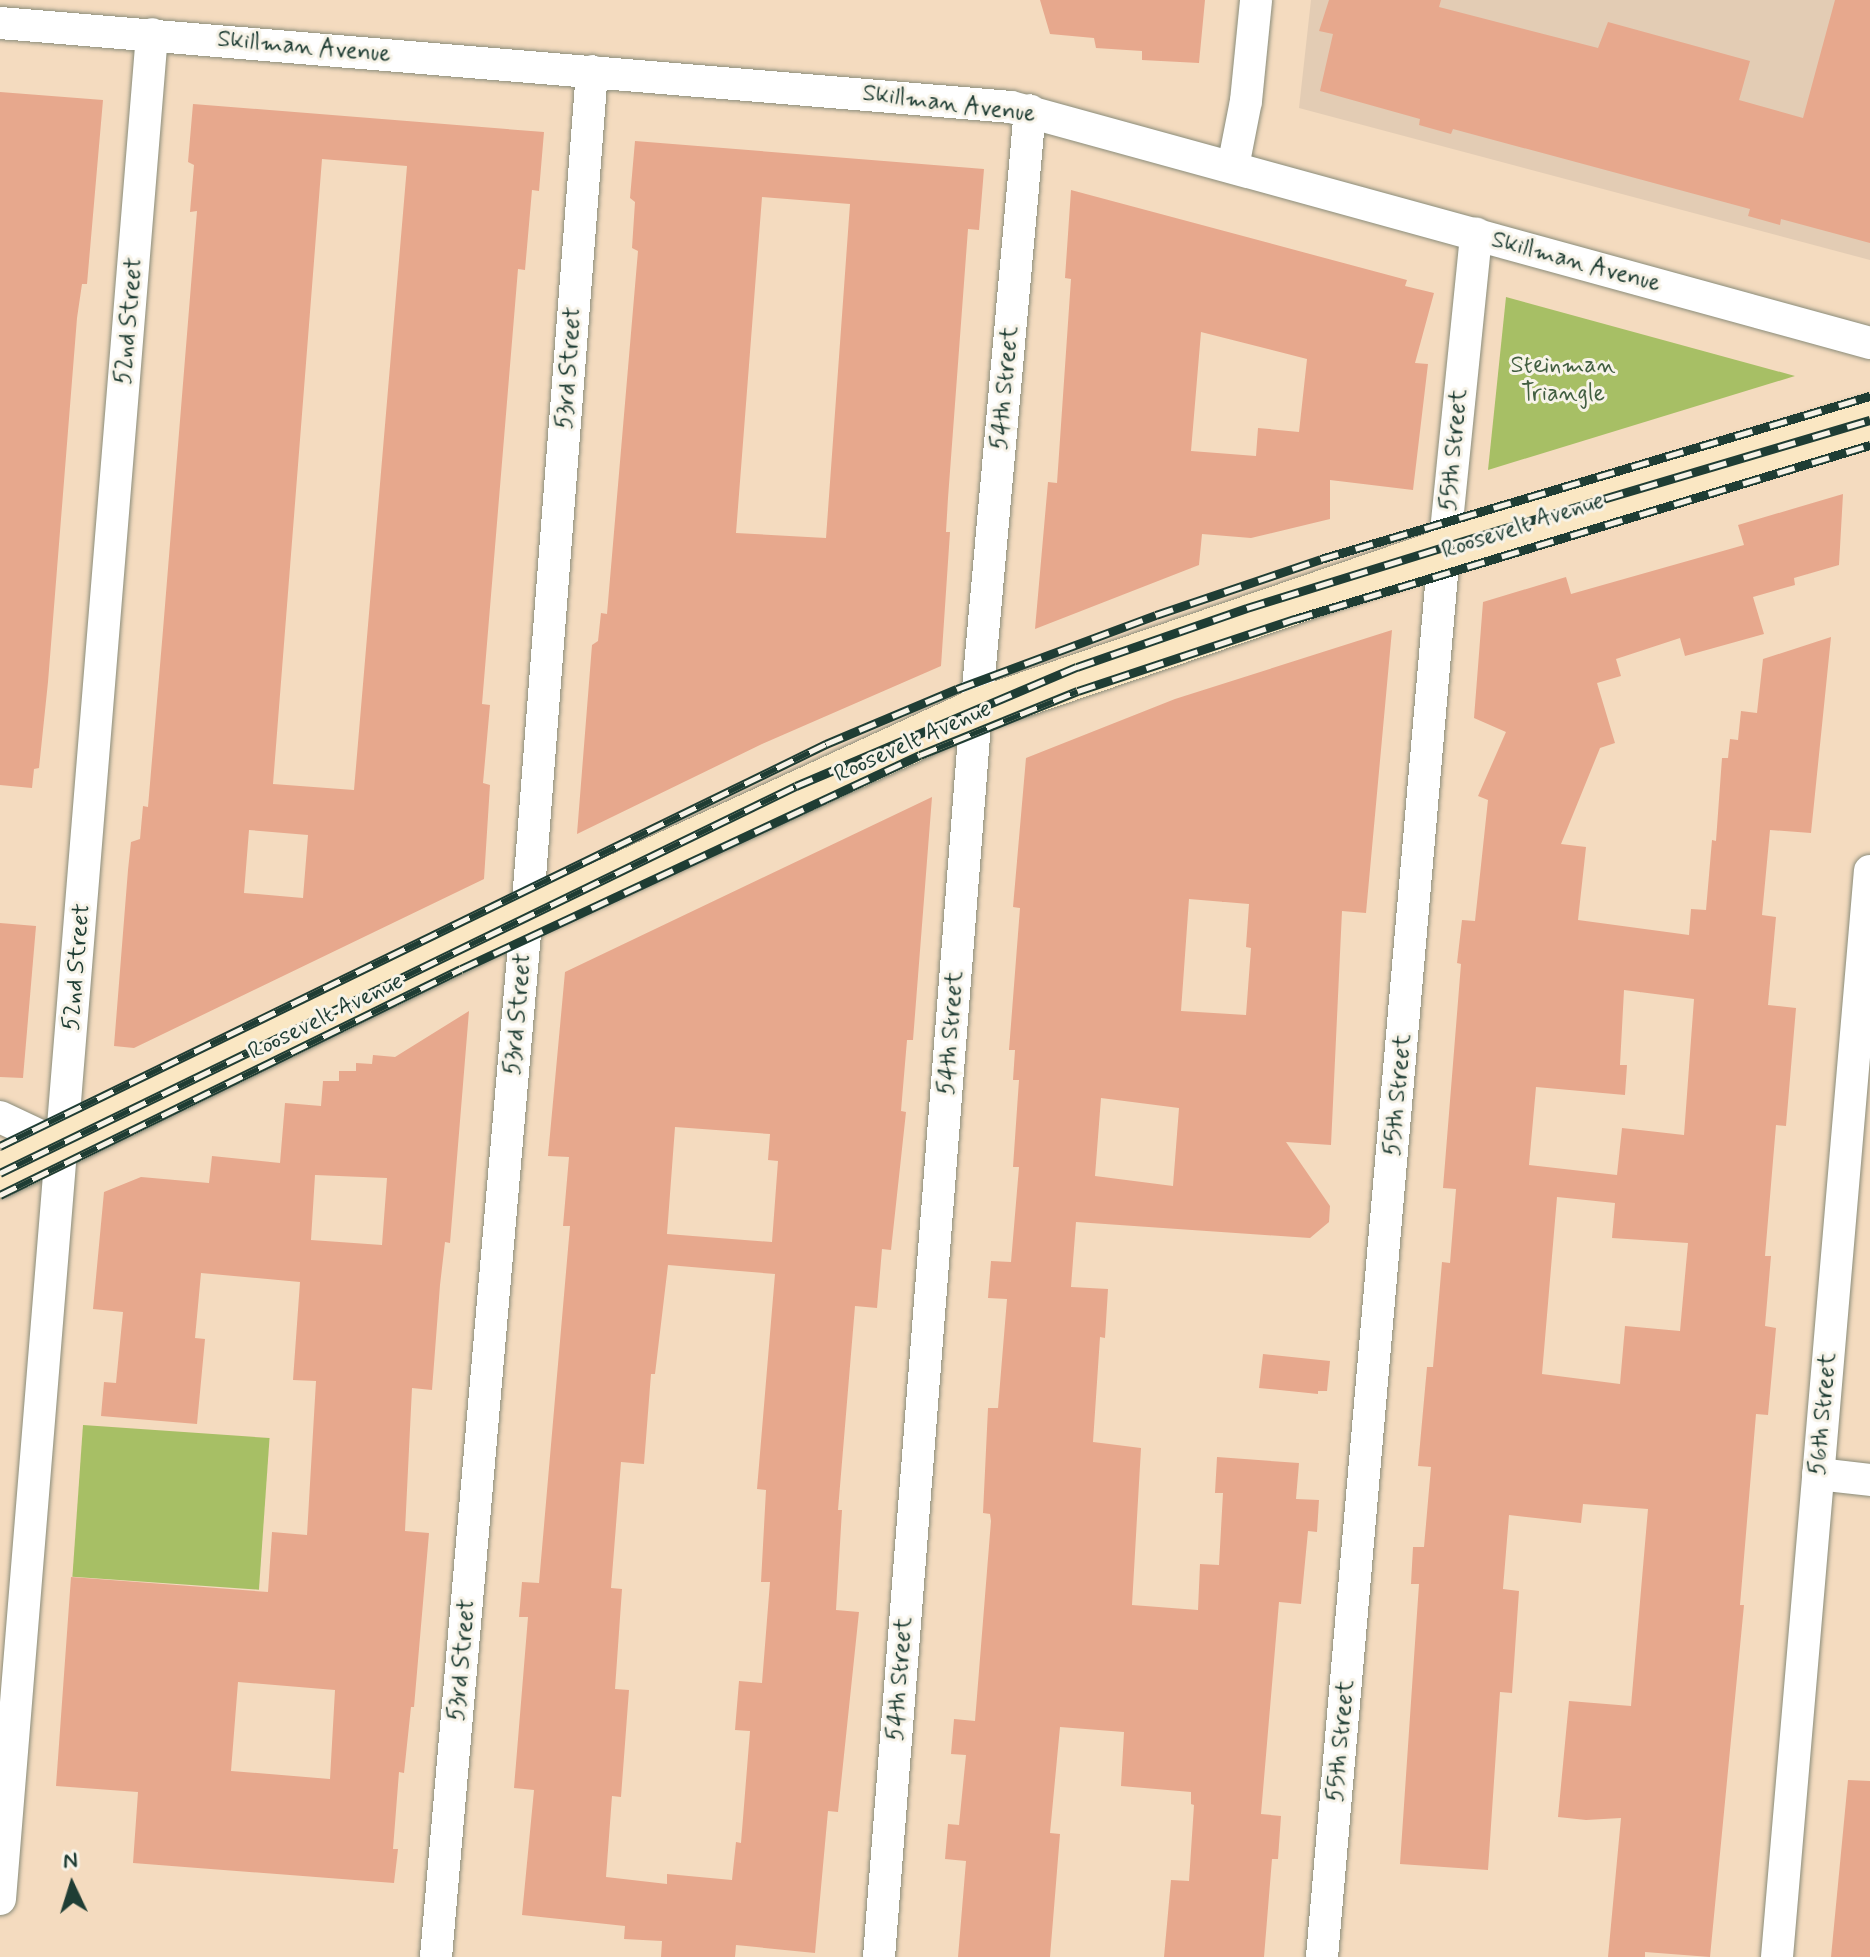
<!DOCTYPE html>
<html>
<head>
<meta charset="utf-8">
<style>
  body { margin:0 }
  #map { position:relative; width:1870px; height:1957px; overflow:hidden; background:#f4dbbf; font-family:Mynerve,sans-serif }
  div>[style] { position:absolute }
  .built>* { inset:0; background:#e3ccb4 }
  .green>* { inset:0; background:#a7bf65; transform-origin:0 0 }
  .building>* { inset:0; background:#e7a88d }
  .roads { filter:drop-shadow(0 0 2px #8a8c7a) drop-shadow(0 0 2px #8a8c7a) }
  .minor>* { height:32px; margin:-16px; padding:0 16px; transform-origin:16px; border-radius:16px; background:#fff }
  .secondary>* { height:44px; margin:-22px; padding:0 22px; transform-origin:22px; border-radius:22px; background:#fae7c3 }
  .rail>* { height:9px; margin-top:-4.5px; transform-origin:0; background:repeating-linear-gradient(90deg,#f7f3e8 0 18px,#1f3d34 0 36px); box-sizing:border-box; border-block:2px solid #1f3d34 }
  span { translate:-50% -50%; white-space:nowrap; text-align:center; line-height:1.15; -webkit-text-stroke:6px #f7f3e8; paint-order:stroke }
  .street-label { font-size:24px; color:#1f3d34 }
  .park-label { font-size:24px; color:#415e40 }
  .north { position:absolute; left:32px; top:1845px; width:80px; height:80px; -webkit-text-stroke:6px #f7f3e8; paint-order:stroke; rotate:356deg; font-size:22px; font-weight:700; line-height:32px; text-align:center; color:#1f3d34 }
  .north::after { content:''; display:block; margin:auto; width:28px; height:36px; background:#1f3d34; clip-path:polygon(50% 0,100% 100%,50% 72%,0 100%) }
</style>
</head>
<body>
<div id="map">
  <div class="built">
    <i style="clip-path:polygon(1311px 0,1870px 0,1870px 260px,1299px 108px)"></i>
  </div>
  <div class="green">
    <i style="clip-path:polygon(1506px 297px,1795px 376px,1488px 470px)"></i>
    <i style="left:83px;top:1425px;width:187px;height:152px;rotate:4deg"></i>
  </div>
  <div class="building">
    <i style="clip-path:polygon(1040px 0,1205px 0,1199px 63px,1142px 60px,1142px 51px,1096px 48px,1094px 38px,1050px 34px)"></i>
    <i style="clip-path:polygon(1329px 0,1441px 0,1439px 7px,1598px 48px,1608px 22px,1750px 61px,1739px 100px,1803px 118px,1835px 0,1870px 0,1870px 243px,1781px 219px,1780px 225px,1748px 216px,1750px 209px,1453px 129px,1451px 134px,1419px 125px,1420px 119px,1320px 91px,1333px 34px,1319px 31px)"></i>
    <i style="clip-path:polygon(0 92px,103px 100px,87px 284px,82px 284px,77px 318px,48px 682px,39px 768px,34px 769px,32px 788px,0 785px)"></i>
    <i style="clip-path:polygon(evenodd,193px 104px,544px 132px,539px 191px,532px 190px,525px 270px,518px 269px,482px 704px,490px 705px,483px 783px,490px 785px,484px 879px,134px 1048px,114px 1046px,128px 870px,131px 842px,140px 839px,143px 806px,148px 807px,163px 630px,197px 211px,190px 212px,194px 165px,188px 162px,193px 104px,322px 159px,407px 166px,354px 790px,273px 784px,322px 159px,193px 104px,249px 830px,308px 835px,303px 898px,244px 893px,249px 830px)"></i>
    <i style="clip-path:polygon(evenodd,635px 141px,984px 169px,979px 230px,968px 229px,948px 498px,946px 532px,950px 532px,941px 666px,762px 744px,577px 834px,592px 645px,598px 641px,601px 613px,607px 614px,638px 251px,632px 248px,635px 202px,630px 198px,635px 141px,762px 197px,850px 204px,826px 538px,736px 533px,762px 197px)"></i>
    <i style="clip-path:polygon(evenodd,1071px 190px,1407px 280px,1405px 286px,1434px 293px,1415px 363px,1428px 364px,1413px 490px,1330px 480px,1330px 519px,1251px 538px,1202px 534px,1199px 565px,1035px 629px,1048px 482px,1057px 483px,1071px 279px,1065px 278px,1071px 190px,1201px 332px,1307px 359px,1299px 432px,1258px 428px,1256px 456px,1191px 451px,1201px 332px)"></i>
    <i style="clip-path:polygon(evenodd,1843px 494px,1839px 565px,1794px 578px,1795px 585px,1753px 597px,1764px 634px,1685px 656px,1680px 638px,1616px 659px,1621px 676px,1597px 683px,1615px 743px,1600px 748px,1561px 844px,1586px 847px,1578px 920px,1689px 935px,1691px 909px,1706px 910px,1712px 840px,1716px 841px,1722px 758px,1728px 758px,1730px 739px,1738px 740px,1741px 711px,1757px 713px,1763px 659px,1831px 637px,1811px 833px,1770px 830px,1762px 915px,1776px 917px,1768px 1005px,1796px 1008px,1786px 1126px,1776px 1125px,1765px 1256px,1771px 1256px,1765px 1326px,1776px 1328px,1768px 1415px,1756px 1414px,1740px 1605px,1744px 1605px,1710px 1957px,1645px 1952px,1645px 1957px,1608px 1957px,1621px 1818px,1586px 1820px,1558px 1817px,1569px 1701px,1631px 1706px,1648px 1509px,1583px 1504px,1581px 1523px,1509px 1515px,1503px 1589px,1519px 1591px,1512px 1693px,1500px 1692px,1488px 1870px,1400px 1864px,1419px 1584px,1411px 1584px,1413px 1547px,1424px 1547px,1431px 1467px,1418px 1466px,1427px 1367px,1433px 1367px,1442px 1262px,1450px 1263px,1456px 1189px,1443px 1188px,1461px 964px,1457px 963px,1462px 920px,1475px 921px,1488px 800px,1478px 796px,1506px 732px,1474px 718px,1483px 602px,1566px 577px,1571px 594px,1744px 545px,1738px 525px,1843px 494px,1624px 990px,1694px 999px,1684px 1135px,1622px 1128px,1617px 1175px,1529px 1165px,1536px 1087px,1625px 1095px,1627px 1065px,1620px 1065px,1624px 990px,1843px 494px,1557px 1197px,1615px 1203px,1612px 1238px,1688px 1243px,1680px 1331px,1625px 1326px,1620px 1384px,1542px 1374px,1557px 1197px)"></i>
    <i style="clip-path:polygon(evenodd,1392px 630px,1366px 913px,1342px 911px,1331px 1145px,1286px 1142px,1330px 1206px,1329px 1222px,1310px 1238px,1076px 1222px,1071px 1287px,1108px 1289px,1105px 1338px,1100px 1337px,1093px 1442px,1141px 1448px,1132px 1605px,1198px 1610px,1200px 1564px,1219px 1565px,1223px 1493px,1215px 1493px,1217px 1457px,1299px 1463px,1296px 1499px,1319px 1500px,1317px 1532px,1308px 1531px,1301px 1604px,1279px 1602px,1261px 1814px,1281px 1816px,1278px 1859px,1272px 1859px,1264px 1957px,1164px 1957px,1171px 1880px,1189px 1881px,1194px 1805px,1191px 1804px,1191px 1792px,1121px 1786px,1124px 1732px,1060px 1727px,1050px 1833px,1060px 1834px,1050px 1957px,958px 1957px,966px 1861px,945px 1859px,948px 1824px,959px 1825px,966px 1755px,951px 1754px,954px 1719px,975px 1721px,991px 1521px,990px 1514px,983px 1513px,988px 1408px,998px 1408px,1007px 1299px,988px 1298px,991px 1261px,1011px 1262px,1019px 1167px,1013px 1167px,1019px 1080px,1013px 1080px,1015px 1050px,1009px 1050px,1020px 908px,1013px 907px,1026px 758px,1175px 699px,1392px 630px,1189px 899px,1249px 904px,1246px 947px,1251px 948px,1246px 1015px,1181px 1011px,1189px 899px,1392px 630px,1101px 1098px,1179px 1108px,1173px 1186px,1095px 1176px,1101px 1098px)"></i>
    <i style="clip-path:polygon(evenodd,932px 797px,913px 1040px,907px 1040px,901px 1111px,906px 1112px,891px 1250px,882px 1249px,877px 1308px,855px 1306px,838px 1510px,842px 1510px,836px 1610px,859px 1612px,838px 1812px,828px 1811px,815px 1953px,736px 1945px,735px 1957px,661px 1957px,662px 1941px,624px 1939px,625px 1926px,522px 1915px,534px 1790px,514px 1788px,528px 1617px,519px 1617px,522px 1582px,539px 1583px,570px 1226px,563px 1226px,569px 1157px,548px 1156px,565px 972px,932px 797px,675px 1127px,770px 1134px,768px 1160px,778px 1161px,772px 1242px,667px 1234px,675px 1127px,932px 797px,668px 1265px,775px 1274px,757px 1489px,766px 1490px,761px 1582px,770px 1582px,762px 1683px,739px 1681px,735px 1730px,750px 1731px,741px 1843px,736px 1842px,732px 1880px,667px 1874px,667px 1884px,606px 1877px,612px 1796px,621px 1797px,629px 1690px,615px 1689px,622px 1589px,611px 1588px,621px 1462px,644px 1464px,651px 1374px,655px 1374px,668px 1265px)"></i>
    <i style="clip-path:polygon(0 923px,36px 926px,23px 1078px,0 1077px)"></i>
    <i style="clip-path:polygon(evenodd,469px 1011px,450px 1243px,445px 1242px,440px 1285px,432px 1390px,412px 1388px,405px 1531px,429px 1533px,414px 1707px,411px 1707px,404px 1773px,399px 1772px,393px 1849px,398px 1849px,394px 1883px,133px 1863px,138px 1792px,56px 1786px,71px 1577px,268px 1592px,272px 1532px,307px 1535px,316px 1381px,293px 1380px,300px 1282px,201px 1273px,195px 1338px,205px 1339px,197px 1424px,101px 1416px,104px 1382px,116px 1383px,123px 1312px,93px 1309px,104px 1192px,141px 1177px,209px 1183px,212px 1156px,280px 1163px,285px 1103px,321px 1106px,323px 1081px,339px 1081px,339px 1071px,356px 1071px,356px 1063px,372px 1064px,373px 1055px,395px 1057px,469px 1011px,315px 1175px,387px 1178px,382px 1245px,311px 1240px,315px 1175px,469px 1011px,238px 1682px,335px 1690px,330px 1779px,231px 1771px,238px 1682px)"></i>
    <i style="clip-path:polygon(1263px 1354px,1330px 1361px,1327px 1391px,1318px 1391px,1318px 1394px,1259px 1388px)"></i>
    <i style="clip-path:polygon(1848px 1780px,1870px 1781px,1870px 1957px,1831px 1957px)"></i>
  </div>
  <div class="roads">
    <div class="minor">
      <i style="left:0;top:23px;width:1014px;rotate:4.75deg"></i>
      <i style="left:1011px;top:107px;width:891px;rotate:15.36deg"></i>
      <i style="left:1233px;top:167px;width:67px;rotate:-78.9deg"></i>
      <i style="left:1246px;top:101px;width:101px;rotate:-84.3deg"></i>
      <i style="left:0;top:1117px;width:71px;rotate:25.1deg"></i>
      <i style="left:1818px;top:1474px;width:52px;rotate:6.6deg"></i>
      <i style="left:0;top:1899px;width:1871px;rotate:-85.34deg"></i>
      <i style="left:436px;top:1957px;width:1097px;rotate:-85.03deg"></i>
      <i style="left:531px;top:864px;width:795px;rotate:-85.6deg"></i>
      <i style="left:879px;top:1957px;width:1250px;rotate:-85.55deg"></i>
      <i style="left:976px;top:711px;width:603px;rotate:-84.87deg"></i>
      <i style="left:1322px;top:1957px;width:1411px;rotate:-85.04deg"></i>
      <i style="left:1444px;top:551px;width:319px;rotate:-84.2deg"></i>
      <i style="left:1777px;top:1957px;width:1090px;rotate:-85.11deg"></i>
    </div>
    <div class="secondary">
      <i style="left:0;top:1176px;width:586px;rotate:-26.13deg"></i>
      <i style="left:526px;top:918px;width:495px;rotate:-24.7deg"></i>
      <i style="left:976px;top:711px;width:495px;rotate:-18.9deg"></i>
      <i style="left:1444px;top:551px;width:446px;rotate:-17.3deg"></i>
    </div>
  </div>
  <div class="rail">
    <i style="left:0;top:1146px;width:919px;rotate:-25.95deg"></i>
    <i style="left:826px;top:744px;width:142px;rotate:-22.8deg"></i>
    <i style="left:957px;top:689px;width:212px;rotate:-20.4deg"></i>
    <i style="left:1156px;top:615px;width:174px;rotate:-18.7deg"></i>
    <i style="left:1321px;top:559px;width:573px;rotate:-16.54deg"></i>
    <i style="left:0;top:1173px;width:885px;rotate:-25.93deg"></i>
    <i style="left:796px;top:786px;width:305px;rotate:-23deg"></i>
    <i style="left:1077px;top:667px;width:180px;rotate:-19.1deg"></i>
    <i style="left:1247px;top:608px;width:267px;rotate:-17.2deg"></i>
    <i style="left:1502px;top:529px;width:384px;rotate:-16.5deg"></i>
    <i style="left:0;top:1195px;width:513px;rotate:-26.12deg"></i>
    <i style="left:461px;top:969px;width:506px;rotate:-25deg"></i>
    <i style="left:920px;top:755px;width:170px;rotate:-22.1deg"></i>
    <i style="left:1078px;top:691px;width:229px;rotate:-18.4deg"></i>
    <i style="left:1295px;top:619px;width:601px;rotate:-16.84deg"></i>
  </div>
  <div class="street-label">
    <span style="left:304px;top:47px;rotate:5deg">Skillman Avenue</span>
    <span style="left:949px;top:104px;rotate:7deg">Skillman Avenue</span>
    <span style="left:1576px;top:262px;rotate:15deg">Skillman Avenue</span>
    <span style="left:129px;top:321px;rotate:-85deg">52nd Street</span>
    <span style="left:569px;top:368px;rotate:-86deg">53rd Street</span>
    <span style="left:1005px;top:388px;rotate:-85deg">54th Street</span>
    <span style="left:1454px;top:450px;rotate:-85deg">55th Street</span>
    <span style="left:1523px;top:526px;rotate:-18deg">Roosevelt Avenue</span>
    <span style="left:913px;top:742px;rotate:-24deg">Roosevelt Avenue</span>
    <span style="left:77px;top:967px;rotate:-85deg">52nd Street</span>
    <span style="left:518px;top:1014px;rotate:-85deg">53rd Street</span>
    <span style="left:326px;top:1017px;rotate:-26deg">Roosevelt Avenue</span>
    <span style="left:951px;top:1033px;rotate:-86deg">54th Street</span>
    <span style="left:1398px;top:1095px;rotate:-85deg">55th Street</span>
    <span style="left:1823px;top:1414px;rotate:-85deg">56th Street</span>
    <span style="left:462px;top:1660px;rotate:-85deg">53rd Street</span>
    <span style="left:900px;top:1679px;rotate:-86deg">54th Street</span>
    <span style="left:1341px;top:1741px;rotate:-85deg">55th Street</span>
  </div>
  <div class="park-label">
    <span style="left:1563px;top:380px">Steinman<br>Triangle</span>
  </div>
  <div class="north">N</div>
</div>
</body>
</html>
